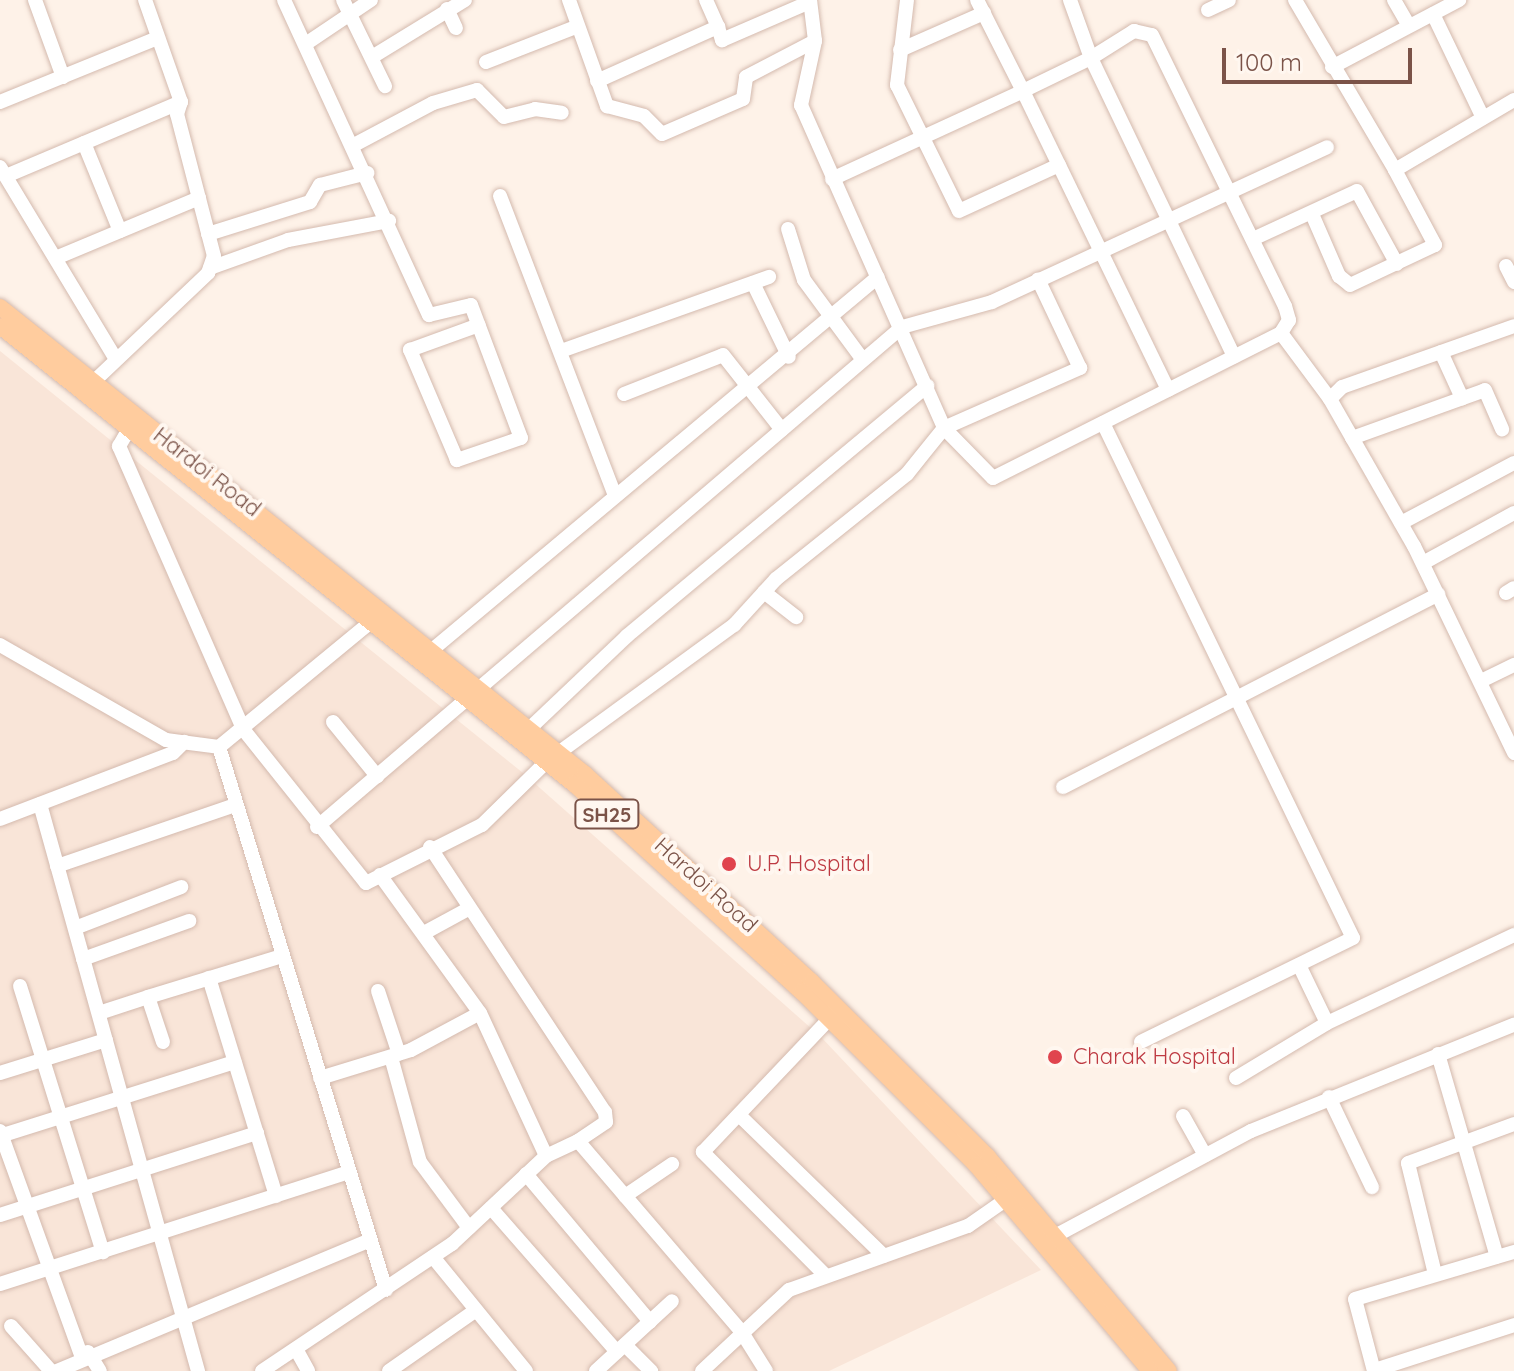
<!DOCTYPE html>
<html>
<head>
<meta charset="utf-8">
<style>
  body { margin:0 }
  #map { position:relative; width:1514px; height:1371px; overflow:hidden; background:#fef2e8; font-family:Quicksand,sans-serif }
  div>[style] { position:absolute }
  .residential>* { inset:0; background:#f9e5d8 }
  .roads { filter:drop-shadow(0 0 2px #d4baae) drop-shadow(0 0 2px #d4baae) }
  .minor>* { height:14px; margin:-7px; padding:0 7px; transform-origin:7px; border-radius:7px; background:#fff }
  .major>* { height:16px; margin:-8px; padding:0 8px; transform-origin:8px; border-radius:8px; background:#ffcc9e }
  .dots>* { width:22px; height:22px; translate:-50% -50%; box-sizing:border-box; border:4px solid #fff7f0; border-radius:50% }
  span { translate:-50% -50%; white-space:nowrap; text-align:center; line-height:1.15; -webkit-text-stroke:8px #fff7f0; paint-order:stroke }
  .shield-label span { padding:2px 6px; background:#fff7f0; border:2px solid; border-radius:6px; -webkit-text-stroke-width:0 }
  .shield-label { font-size:20px; color:#7b5348; font-weight:700 }
  .street-label { font-size:22px; color:#7b5348 }
  .health-label { font-size:22px; color:#be3a42 }
  .left { translate:0 -50%; text-align:left }
  .scale { position:absolute; left:1222px; top:48px; width:190px; height:36px; box-sizing:border-box; border:4px solid #7b5348; border-top:0; padding-left:10px; font-size:24px; line-height:28px; white-space:nowrap; color:#7b5348; -webkit-text-stroke:6px #fff7f0; paint-order:stroke }
</style>
</head>
<body>
<div id="map">
  <div class="residential">
    <i style="clip-path:polygon(0 351px,523px 773px,821px 1037px,1041px 1270px,829px 1371px,0 1371px)"></i>
  </div>
  <div class="roads">
    <div class="minor">
      <i style="left:35px;top:0;width:82px;rotate:70deg"></i>
      <i style="left:284px;top:0;width:347px;rotate:65.3deg"></i>
      <i style="left:429px;top:315px;width:43px;rotate:-13.4deg"></i>
      <i style="left:471px;top:305px;width:142px;rotate:69.4deg"></i>
      <i style="left:521px;top:438px;width:68px;rotate:161deg"></i>
      <i style="left:457px;top:460px;width:120px;rotate:-113.1deg"></i>
      <i style="left:410px;top:350px;width:73px;rotate:-19.9deg"></i>
      <i style="left:343px;top:0;width:96px;rotate:64deg"></i>
      <i style="left:569px;top:0;width:113px;rotate:70.3deg"></i>
      <i style="left:607px;top:106px;width:38px;rotate:15deg"></i>
      <i style="left:644px;top:116px;width:25px;rotate:45deg"></i>
      <i style="left:662px;top:134px;width:88px;rotate:-23.4deg"></i>
      <i style="left:743px;top:99px;width:22px;rotate:-82deg"></i>
      <i style="left:746px;top:77px;width:78px;rotate:-27.6deg"></i>
      <i style="left:706px;top:0;width:30px;rotate:66deg"></i>
      <i style="left:810px;top:0;width:41px;rotate:83deg"></i>
      <i style="left:815px;top:41px;width:66px;rotate:102.3deg"></i>
      <i style="left:801px;top:105px;width:353px;rotate:66.1deg"></i>
      <i style="left:944px;top:428px;width:70px;rotate:45.6deg"></i>
      <i style="left:993px;top:478px;width:322px;rotate:-26.7deg"></i>
      <i style="left:1281px;top:333px;width:82px;rotate:53.4deg"></i>
      <i style="left:1330px;top:399px;width:169px;rotate:60.3deg"></i>
      <i style="left:1414px;top:546px;width:230px;rotate:64.2deg"></i>
      <i style="left:907px;top:0;width:86px;rotate:96.7deg"></i>
      <i style="left:897px;top:85px;width:140px;rotate:63.8deg"></i>
      <i style="left:959px;top:211px;width:110px;rotate:-24.7deg"></i>
      <i style="left:977px;top:0;width:102px;rotate:63.2deg"></i>
      <i style="left:1023px;top:91px;width:76px;rotate:-25.9deg"></i>
      <i style="left:1091px;top:58px;width:331px;rotate:64.4deg"></i>
      <i style="left:1070px;top:0;width:62px;rotate:70.1deg"></i>
      <i style="left:1091px;top:58px;width:51px;rotate:-32.1deg"></i>
      <i style="left:1134px;top:31px;width:18px;rotate:13deg"></i>
      <i style="left:1152px;top:35px;width:302px;rotate:63.9deg"></i>
      <i style="left:1285px;top:306px;width:15px;rotate:74deg"></i>
      <i style="left:1289px;top:320px;width:15px;rotate:122deg"></i>
      <i style="left:1295px;top:0;width:197px;rotate:59.5deg"></i>
      <i style="left:1395px;top:170px;width:138px;rotate:-30.5deg"></i>
      <i style="left:1394px;top:0;width:28px;rotate:60deg"></i>
      <i style="left:447px;top:9px;width:21px;rotate:65deg"></i>
      <i style="left:1208px;top:10px;width:23px;rotate:-25deg"></i>
      <i style="left:1433px;top:14px;width:115px;rotate:64.3deg"></i>
      <i style="left:307px;top:43px;width:77px;rotate:-33.9deg"></i>
      <i style="left:900px;top:50px;width:92px;rotate:-23.8deg"></i>
      <i style="left:372px;top:57px;width:109px;rotate:-31.5deg"></i>
      <i style="left:486px;top:62px;width:97px;rotate:-21.3deg"></i>
      <i style="left:1332px;top:67px;width:144px;rotate:-27.8deg"></i>
      <i style="left:597px;top:81px;width:133px;rotate:-24.1deg"></i>
      <i style="left:718px;top:27px;width:14px;rotate:73deg"></i>
      <i style="left:722px;top:40px;width:96px;rotate:-23.4deg"></i>
      <i style="left:0;top:102px;width:170px;rotate:-22.1deg"></i>
      <i style="left:84px;top:143px;width:95px;rotate:67.8deg"></i>
      <i style="left:354px;top:145px;width:89px;rotate:-28deg"></i>
      <i style="left:433px;top:103px;width:46px;rotate:-16.5deg"></i>
      <i style="left:477px;top:90px;width:38px;rotate:45deg"></i>
      <i style="left:504px;top:117px;width:32px;rotate:-14deg"></i>
      <i style="left:535px;top:109px;width:27px;rotate:8deg"></i>
      <i style="left:0;top:167px;width:224px;rotate:58.9deg"></i>
      <i style="left:6px;top:176px;width:190px;rotate:-22.9deg"></i>
      <i style="left:832px;top:179px;width:210px;rotate:-24.7deg"></i>
      <i style="left:1023px;top:91px;width:332px;rotate:64.1deg"></i>
      <i style="left:500px;top:196px;width:321px;rotate:69deg"></i>
      <i style="left:1312px;top:214px;width:68px;rotate:66.5deg"></i>
      <i style="left:1339px;top:276px;width:14px;rotate:39deg"></i>
      <i style="left:1350px;top:285px;width:94px;rotate:-25.2deg"></i>
      <i style="left:1435px;top:245px;width:85px;rotate:-118.1deg"></i>
      <i style="left:788px;top:229px;width:53px;rotate:72.6deg"></i>
      <i style="left:804px;top:280px;width:99px;rotate:53.6deg"></i>
      <i style="left:208px;top:234px;width:107px;rotate:-17.4deg"></i>
      <i style="left:310px;top:202px;width:20px;rotate:-60deg"></i>
      <i style="left:320px;top:185px;width:49px;rotate:-14.3deg"></i>
      <i style="left:1255px;top:238px;width:112px;rotate:-24.7deg"></i>
      <i style="left:1357px;top:191px;width:83px;rotate:61.3deg"></i>
      <i style="left:58px;top:257px;width:153px;rotate:-22.7deg"></i>
      <i style="left:1506px;top:266px;width:18px;rotate:63deg"></i>
      <i style="left:210px;top:268px;width:83px;rotate:-19.7deg"></i>
      <i style="left:288px;top:240px;width:103px;rotate:-10.7deg"></i>
      <i style="left:753px;top:283px;width:82px;rotate:64.1deg"></i>
      <i style="left:561px;top:351px;width:221px;rotate:-19.6deg"></i>
      <i style="left:1441px;top:352px;width:51px;rotate:65.5deg"></i>
      <i style="left:88px;top:387px;width:166px;rotate:-43.5deg"></i>
      <i style="left:208px;top:273px;width:18px;rotate:-71deg"></i>
      <i style="left:214px;top:256px;width:147px;rotate:-104.6deg"></i>
      <i style="left:177px;top:114px;width:13px;rotate:-72deg"></i>
      <i style="left:181px;top:102px;width:108px;rotate:-109.4deg"></i>
      <i style="left:624px;top:394px;width:106px;rotate:-21.5deg"></i>
      <i style="left:723px;top:355px;width:95px;rotate:51.8deg"></i>
      <i style="left:1330px;top:399px;width:17px;rotate:-45deg"></i>
      <i style="left:1342px;top:387px;width:182px;rotate:-19.5deg"></i>
      <i style="left:1103px;top:423px;width:572px;rotate:64.11deg"></i>
      <i style="left:1353px;top:938px;width:236px;rotate:153.9deg"></i>
      <i style="left:129px;top:429px;width:20px;rotate:120deg"></i>
      <i style="left:119px;top:446px;width:309px;rotate:66.3deg"></i>
      <i style="left:243px;top:729px;width:197px;rotate:51.4deg"></i>
      <i style="left:366px;top:883px;width:130px;rotate:-26.6deg"></i>
      <i style="left:482px;top:825px;width:90px;rotate:-44.5deg"></i>
      <i style="left:546px;top:762px;width:233px;rotate:-36.1deg"></i>
      <i style="left:734px;top:625px;width:62px;rotate:-47.6deg"></i>
      <i style="left:776px;top:579px;width:168px;rotate:-38.7deg"></i>
      <i style="left:907px;top:474px;width:59px;rotate:-51.2deg"></i>
      <i style="left:944px;top:428px;width:149px;rotate:-23.8deg"></i>
      <i style="left:1080px;top:368px;width:98px;rotate:-115.3deg"></i>
      <i style="left:1352px;top:438px;width:141px;rotate:-19.8deg"></i>
      <i style="left:1485px;top:390px;width:43px;rotate:66.4deg"></i>
      <i style="left:1401px;top:523px;width:128px;rotate:-28deg"></i>
      <i style="left:1423px;top:563px;width:104px;rotate:-28.8deg"></i>
      <i style="left:764px;top:592px;width:41px;rotate:38deg"></i>
      <i style="left:1506px;top:593px;width:9px;rotate:-32deg"></i>
      <i style="left:0;top:645px;width:191px;rotate:29.8deg"></i>
      <i style="left:166px;top:740px;width:53px;rotate:7.5deg"></i>
      <i style="left:219px;top:747px;width:207px;rotate:-39.5deg"></i>
      <i style="left:432px;top:650px;width:581px;rotate:-39.91deg"></i>
      <i style="left:1481px;top:681px;width:37px;rotate:-26deg"></i>
      <i style="left:333px;top:722px;width:70px;rotate:50.8deg"></i>
      <i style="left:529px;top:729px;width:135px;rotate:-43.5deg"></i>
      <i style="left:627px;top:636px;width:391px;rotate:-39.8deg"></i>
      <i style="left:219px;top:747px;width:568px;rotate:72.9deg"></i>
      <i style="left:1063px;top:787px;width:422px;rotate:-27.2deg"></i>
      <i style="left:40px;top:804px;width:589px;rotate:74.43deg"></i>
      <i style="left:0;top:819px;width:185px;rotate:-20.9deg"></i>
      <i style="left:173px;top:753px;width:16px;rotate:-45deg"></i>
      <i style="left:317px;top:827px;width:770px;rotate:-40.52deg"></i>
      <i style="left:902px;top:327px;width:93px;rotate:-15.5deg"></i>
      <i style="left:992px;top:302px;width:369px;rotate:-24.8deg"></i>
      <i style="left:430px;top:847px;width:318px;rotate:56.6deg"></i>
      <i style="left:605px;top:1112px;width:10px;rotate:84deg"></i>
      <i style="left:606px;top:1122px;width:34px;rotate:146deg"></i>
      <i style="left:57px;top:866px;width:188px;rotate:-18.9deg"></i>
      <i style="left:380px;top:875px;width:170px;rotate:54.1deg"></i>
      <i style="left:480px;top:1013px;width:157px;rotate:65.2deg"></i>
      <i style="left:75px;top:928px;width:114px;rotate:-21.1deg"></i>
      <i style="left:424px;top:933px;width:50px;rotate:-28.6deg"></i>
      <i style="left:83px;top:959px;width:113px;rotate:-19.7deg"></i>
      <i style="left:1299px;top:965px;width:64px;rotate:64.2deg"></i>
      <i style="left:209px;top:978px;width:228px;rotate:72.9deg"></i>
      <i style="left:20px;top:986px;width:279px;rotate:72.7deg"></i>
      <i style="left:378px;top:991px;width:66px;rotate:71.6deg"></i>
      <i style="left:99px;top:1013px;width:52px;rotate:-18.1deg"></i>
      <i style="left:163px;top:1042px;width:47px;rotate:-108.4deg"></i>
      <i style="left:148px;top:997px;width:140px;rotate:-17deg"></i>
      <i style="left:1438px;top:1054px;width:211px;rotate:73.8deg"></i>
      <i style="left:391px;top:1057px;width:109px;rotate:74.6deg"></i>
      <i style="left:420px;top:1162px;width:82px;rotate:53.4deg"></i>
      <i style="left:0;top:1073px;width:111px;rotate:-17.3deg"></i>
      <i style="left:320px;top:1078px;width:95px;rotate:-17.1deg"></i>
      <i style="left:411px;top:1050px;width:78px;rotate:-28.2deg"></i>
      <i style="left:1236px;top:1078px;width:106px;rotate:-31.1deg"></i>
      <i style="left:1327px;top:1023px;width:207px;rotate:-25.2deg"></i>
      <i style="left:1329px;top:1097px;width:100px;rotate:64.5deg"></i>
      <i style="left:739px;top:1115px;width:202px;rotate:44.2deg"></i>
      <i style="left:1183px;top:1116px;width:45px;rotate:60.6deg"></i>
      <i style="left:0;top:1131px;width:238px;rotate:70.1deg"></i>
      <i style="left:0;top:1136px;width:246px;rotate:-17.5deg"></i>
      <i style="left:526px;top:1174px;width:193px;rotate:50deg"></i>
      <i style="left:625px;top:1196px;width:57px;rotate:-34.2deg"></i>
      <i style="left:491px;top:1208px;width:191px;rotate:48.8deg"></i>
      <i style="left:0;top:1215px;width:270px;rotate:-17.7deg"></i>
      <i style="left:1055px;top:1236px;width:222px;rotate:-28.2deg"></i>
      <i style="left:1251px;top:1131px;width:284px;rotate:-22deg"></i>
      <i style="left:433px;top:1257px;width:147px;rotate:50.8deg"></i>
      <i style="left:1435px;top:1274px;width:114px;rotate:-103.7deg"></i>
      <i style="left:1408px;top:1163px;width:113px;rotate:-20.2deg"></i>
      <i style="left:826px;top:1276px;width:175px;rotate:-134.8deg"></i>
      <i style="left:703px;top:1152px;width:183px;rotate:-46.5deg"></i>
      <i style="left:0;top:1284px;width:367px;rotate:-17.8deg"></i>
      <i style="left:11px;top:1326px;width:60px;rotate:48.4deg"></i>
      <i style="left:625px;top:1345px;width:37px;rotate:45deg"></i>
      <i style="left:296px;top:1349px;width:25px;rotate:61deg"></i>
      <i style="left:88px;top:1352px;width:22px;rotate:58deg"></i>
      <i style="left:1378px;top:1369px;width:143px;rotate:-17.9deg"></i>
      <i style="left:57px;top:1371px;width:339px;rotate:-22.7deg"></i>
      <i style="left:262px;top:1371px;width:229px;rotate:-33.8deg"></i>
      <i style="left:452px;top:1244px;width:129px;rotate:-43.1deg"></i>
      <i style="left:546px;top:1156px;width:35px;rotate:-25deg"></i>
      <i style="left:578px;top:1141px;width:250px;rotate:49.4deg"></i>
      <i style="left:741px;top:1331px;width:47px;rotate:58deg"></i>
      <i style="left:389px;top:1371px;width:106px;rotate:-35deg"></i>
      <i style="left:596px;top:1371px;width:103px;rotate:-42.6deg"></i>
      <i style="left:702px;top:1371px;width:119px;rotate:-43deg"></i>
      <i style="left:789px;top:1290px;width:190px;rotate:-19.7deg"></i>
      <i style="left:968px;top:1226px;width:56px;rotate:-34.8deg"></i>
      <i style="left:1374px;top:1371px;width:74px;rotate:-104.8deg"></i>
      <i style="left:1355px;top:1299px;width:166px;rotate:-16.5deg"></i>
    </div>
    <div class="major">
      <i style="left:0;top:307px;width:749px;rotate:38.6deg"></i>
      <i style="left:585px;top:774px;width:308px;rotate:42.5deg"></i>
      <i style="left:812px;top:982px;width:248px;rotate:44.8deg"></i>
      <i style="left:988px;top:1157px;width:280px;rotate:49.8deg"></i>
      <i style="left:0;top:326px;width:734px;rotate:38.59deg"></i>
      <i style="left:574px;top:784px;width:309px;rotate:42.4deg"></i>
      <i style="left:802px;top:992px;width:245px;rotate:44.8deg"></i>
      <i style="left:976px;top:1165px;width:270px;rotate:49.8deg"></i>
    </div>
  </div>
  <div class="dots">
    <i style="left:729px;top:864px;background:#e0444e"></i>
    <i style="left:1055px;top:1057px;background:#e0444e"></i>
  </div>
  <div class="shield-label">
    <span style="left:607px;top:814px">SH25</span>
  </div>
  <div class="street-label">
    <span style="left:207px;top:472px;rotate:38deg">Hardoi Road</span>
    <span style="left:706px;top:885px;rotate:42deg">Hardoi Road</span>
  </div>
  <div class="health-label">
    <span class="left" style="left:747px;top:864px">U.P. Hospital</span>
    <span class="left" style="left:1073px;top:1057px">Charak Hospital</span>
  </div>
  <div class="scale">100 m</div>
</div>
</body>
</html>
